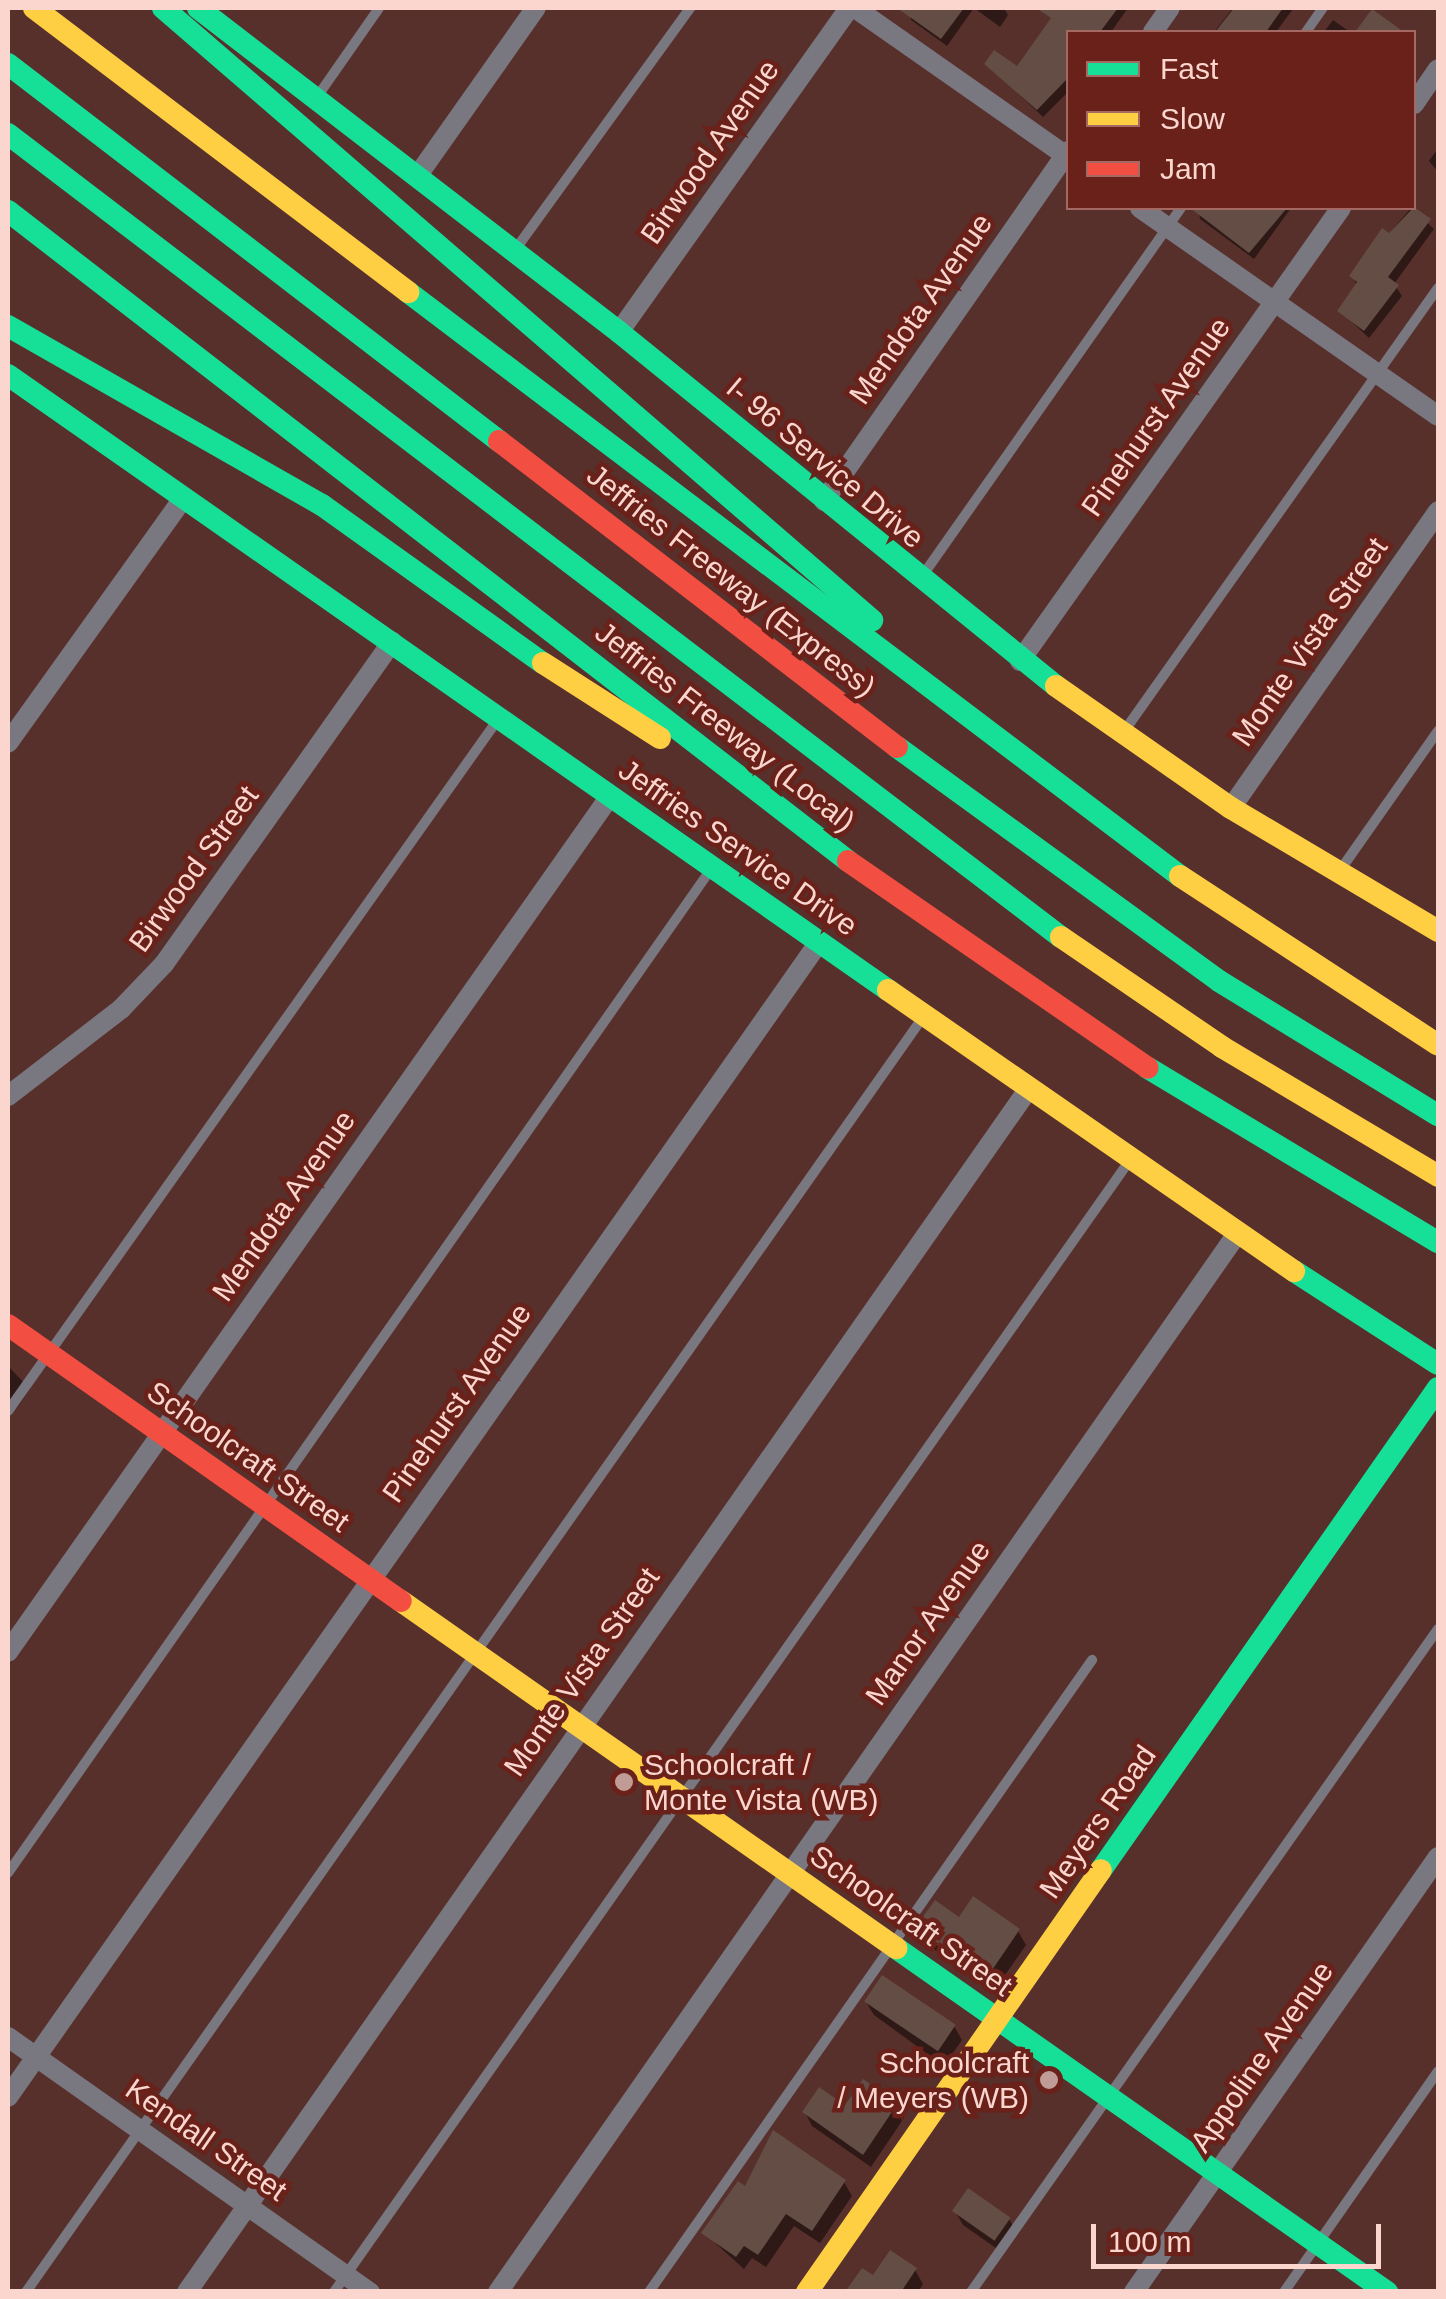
<!DOCTYPE html>
<html>
<head>
<meta charset="utf-8">
<style>
  body { margin:0 }
  #map { position:relative; width:1446px; height:2299px; overflow:hidden; background:#57302c; font-family:Helvetica,sans-serif }
  div>[style] { position:absolute }
  .shadow>* { inset:0; background:#0007 }
  .building>* { inset:0; background:#634d44; transform-origin:0 0 }
  .lane>* { height:10px; margin:-5px; padding:0 5px; transform-origin:5px; border-radius:5px; background:#79777f }
  .street>* { height:20px; margin:-10px; padding:0 10px; transform-origin:10px; border-radius:10px; background:#79777f }
  .fast>* { height:22px; margin:-11px; padding:0 11px; transform-origin:11px; border-radius:11px; background:#16e098 }
  .slow>* { height:22px; margin:-11px; padding:0 11px; transform-origin:11px; border-radius:11px; background:#ffcf43 }
  .jam>* { height:22px; margin:-11px; padding:0 11px; transform-origin:11px; border-radius:11px; background:#f24e42 }
  .dots>* { width:28px; height:28px; translate:-50% -50%; box-sizing:border-box; border:5px solid #69211a; border-radius:50% }
  span { translate:-50% -50%; white-space:nowrap; text-align:center; line-height:1.15; -webkit-text-stroke:9px #69211a; paint-order:stroke }
  .street-label { font-size:30px; color:#fad6cf }
  .poi-label { font-size:30px; color:#fad6cf }
  .left { translate:0 -50%; text-align:left }
  .right { translate:-100% -50%; text-align:right }
  .frame { position:absolute; inset:0; border:10px solid #fad6cf; pointer-events:none }
  .legend { position:absolute; left:1066px; top:30px; width:350px; height:180px; box-sizing:border-box; background:#69211a; border:2px solid #a36962; margin:0; padding:12px 18px; list-style:none; font-size:30px; color:#fad6cf }
  .legend li { display:flex; align-items:center; gap:20px; height:50px }
  .legend b { width:50px; border:2px solid #a36962 }
  .scale { position:absolute; left:1091px; top:2224px; width:290px; height:45px; box-sizing:border-box; border:5px solid #fad6cf; border-top:0; padding-left:12px; font-size:30px; line-height:35px; white-space:nowrap; color:#fad6cf; -webkit-text-stroke:8px #69211a; paint-order:stroke }
</style>
</head>
<body>
<div id="map">
  <div class="shadow">
    <i style="clip-path:polygon(909px 8px,1004px 8px,1008px 15px,1000px 27px,974px 8px,947px 46px,911px 20px)"></i>
    <i style="clip-path:polygon(1061px 8px,1128px 8px,1111px 32px,1068px 32px,1068px 92px,1043px 117px,987px 64px,1017px 69px)"></i>
    <i style="clip-path:polygon(1233px 8px,1292px 8px,1293px 9px,1276px 32px,1214px 32px)"></i>
    <i style="clip-path:polygon(1333px 20px,1350px 32px,1324px 32px)"></i>
    <i style="clip-path:polygon(1438px 148px,1438px 172px,1429px 161px)"></i>
    <i style="clip-path:polygon(1198px 208px,1227px 212px,1291px 208px,1254px 259px,1200px 219px)"></i>
    <i style="clip-path:polygon(1411px 208px,1434px 229px,1394px 284px,1402px 296px,1369px 338px,1340px 311px,1357px 285px,1352px 276px)"></i>
    <i style="clip-path:polygon(8px 1366px,30px 1389px,16px 1409px,8px 1403px)"></i>
    <i style="clip-path:polygon(959px 1920px,1018px 1931px,1026px 1945px,994px 1991px,925px 1943px,917px 1929px)"></i>
    <i style="clip-path:polygon(866px 2002px,954px 2026px,962px 2040px,944px 2066px,874px 2015px)"></i>
    <i style="clip-path:polygon(896px 2105px,904px 2118px,871px 2167px,812px 2126px,805px 2112px)"></i>
    <i style="clip-path:polygon(844px 2182px,852px 2196px,820px 2243px,794px 2226px,766px 2267px,752px 2258px,744px 2269px,704px 2233px,746px 2189px)"></i>
    <i style="clip-path:polygon(955px 2211px,1009px 2219px,1017px 2233px,1003px 2253px,963px 2225px)"></i>
    <i style="clip-path:polygon(915px 2270px,923px 2284px,918px 2292px,848px 2292px)"></i>
  </div>
  <div class="building">
    <i style="clip-path:polygon(897px 8px,964px 8px,941px 39px)"></i>
    <i style="clip-path:polygon(1036px 8px,1118px 8px,1100px 32px,1068px 32px,1068px 78px,1037px 110px,984px 64px,994px 50px,1017px 66px,1051px 18px)"></i>
    <i style="clip-path:polygon(1234px 8px,1283px 8px,1266px 32px,1215px 32px)"></i>
    <i style="clip-path:polygon(1372px 9px,1404px 32px,1355px 32px)"></i>
    <i style="clip-path:polygon(1414px 207px,1431px 219px,1388px 277px,1399px 285px,1364px 331px,1337px 311px,1357px 282px,1349px 276px,1382px 228px,1389px 233px)"></i>
    <i style="clip-path:polygon(1190px 208px,1287px 208px,1249px 253px)"></i>
    <i style="clip-path:polygon(973px 1896px,1020px 1929px,986px 1979px,914px 1929px,935px 1900px,959px 1917px)"></i>
    <i style="left:882px;top:1975px;width:89px;height:32px;rotate:34deg"></i>
    <i style="clip-path:polygon(863px 2079px,898px 2103px,863px 2155px,802px 2112px,819px 2087px,845px 2105px)"></i>
    <i style="clip-path:polygon(773px 2130px,846px 2180px,812px 2231px,786px 2214px,758px 2255px,744px 2246px,736px 2257px,701px 2233px,738px 2181px,745px 2186px)"></i>
    <i style="left:968px;top:2188px;width:52px;height:28px;rotate:35deg"></i>
    <i style="clip-path:polygon(890px 2250px,917px 2268px,901px 2292px,845px 2292px,862px 2268px,873px 2275px)"></i>
  </div>
  <div class="lane">
    <i style="left:1306px;top:32px;width:29px;rotate:-55deg"></i>
    <i style="left:317px;top:97px;width:108px;rotate:-55.1deg"></i>
    <i style="left:515px;top:250px;width:299px;rotate:-54.1deg"></i>
    <i style="left:923px;top:575px;width:449px;rotate:-54.9deg"></i>
    <i style="left:1125px;top:730px;width:542px;rotate:-54.7deg"></i>
    <i style="left:1341px;top:869px;width:169px;rotate:-54.9deg"></i>
    <i style="left:8px;top:1411px;width:844px;rotate:-54.69deg"></i>
    <i style="left:8px;top:1873px;width:1222px;rotate:-55deg"></i>
    <i style="left:26px;top:2292px;width:1559px;rotate:-54.87deg"></i>
    <i style="left:334px;top:2292px;width:1384px;rotate:-54.89deg"></i>
    <i style="left:649px;top:2292px;width:772px;rotate:-54.97deg"></i>
    <i style="left:971px;top:2292px;width:811px;rotate:-54.84deg"></i>
    <i style="left:1284px;top:2292px;width:269px;rotate:-55.1deg"></i>
  </div>
  <div class="street">
    <i style="left:855px;top:8px;width:260px;rotate:35deg"></i>
    <i style="left:1153px;top:32px;width:29px;rotate:-55deg"></i>
    <i style="left:1414px;top:104px;width:42px;rotate:-55.6deg"></i>
    <i style="left:418px;top:175px;width:204px;rotate:-54.8deg"></i>
    <i style="left:1140px;top:208px;width:363px;rotate:34.9deg"></i>
    <i style="left:619px;top:332px;width:397px;rotate:-54.6deg"></i>
    <i style="left:824px;top:501px;width:427px;rotate:-55.1deg"></i>
    <i style="left:1020px;top:661px;width:555px;rotate:-54.68deg"></i>
    <i style="left:8px;top:743px;width:302px;rotate:-54.4deg"></i>
    <i style="left:1231px;top:808px;width:362px;rotate:-55.1deg"></i>
    <i style="left:8px;top:1096px;width:143px;rotate:-37.6deg"></i>
    <i style="left:121px;top:1009px;width:62px;rotate:-46.3deg"></i>
    <i style="left:164px;top:964px;width:395px;rotate:-54.7deg"></i>
    <i style="left:8px;top:1652px;width:1046px;rotate:-54.88deg"></i>
    <i style="left:8px;top:2037px;width:443px;rotate:35.2deg"></i>
    <i style="left:8px;top:2097px;width:1411px;rotate:-54.92deg"></i>
    <i style="left:187px;top:2292px;width:1469px;rotate:-55.03deg"></i>
    <i style="left:498px;top:2292px;width:1291px;rotate:-55.07deg"></i>
    <i style="left:1134px;top:2292px;width:531px;rotate:-55.05deg"></i>
  </div>
  <div class="fast">
    <i style="left:163px;top:8px;width:937px;rotate:40.8deg"></i>
    <i style="left:198px;top:8px;width:531px;rotate:37.58deg"></i>
    <i style="left:619px;top:332px;width:562px;rotate:39.01deg"></i>
    <i style="left:8px;top:64px;width:619px;rotate:37.52deg"></i>
    <i style="left:8px;top:134px;width:1324px;rotate:37.33deg"></i>
    <i style="left:8px;top:211px;width:1062px;rotate:37.73deg"></i>
    <i style="left:408px;top:292px;width:968px;rotate:37.11deg"></i>
    <i style="left:8px;top:326px;width:361px;rotate:29.7deg"></i>
    <i style="left:322px;top:505px;width:272px;rotate:35.6deg"></i>
    <i style="left:8px;top:375px;width:1074px;rotate:34.95deg"></i>
    <i style="left:897px;top:747px;width:398px;rotate:36deg"></i>
    <i style="left:1219px;top:981px;width:257px;rotate:31.5deg"></i>
    <i style="left:1148px;top:1068px;width:338px;rotate:31deg"></i>
    <i style="left:1294px;top:1271px;width:171px;rotate:32.9deg"></i>
    <i style="left:1101px;top:1870px;width:588px;rotate:-55.04deg"></i>
    <i style="left:896px;top:1948px;width:600px;rotate:35.02deg"></i>
  </div>
  <div class="slow">
    <i style="left:34px;top:8px;width:470px;rotate:37.2deg"></i>
    <i style="left:543px;top:663px;width:139px;rotate:32.7deg"></i>
    <i style="left:1056px;top:686px;width:213px;rotate:34.9deg"></i>
    <i style="left:1231px;top:808px;width:241px;rotate:30.7deg"></i>
    <i style="left:1180px;top:876px;width:308px;rotate:33.2deg"></i>
    <i style="left:1061px;top:937px;width:195px;rotate:34.3deg"></i>
    <i style="left:1222px;top:1047px;width:252px;rotate:30.8deg"></i>
    <i style="left:888px;top:990px;width:494px;rotate:34.7deg"></i>
    <i style="left:401px;top:1601px;width:605px;rotate:35.03deg"></i>
    <i style="left:807px;top:2292px;width:514px;rotate:-55.14deg"></i>
  </div>
  <div class="jam">
    <i style="left:499px;top:441px;width:502px;rotate:37.55deg"></i>
    <i style="left:848px;top:861px;width:364px;rotate:34.6deg"></i>
    <i style="left:8px;top:1325px;width:480px;rotate:35.1deg"></i>
  </div>
  <div class="dots">
    <i style="left:624px;top:1782px;background:#c19c96"></i>
    <i style="left:1049px;top:2080px;background:#c19c96"></i>
  </div>
  <div class="street-label">
    <span style="left:710px;top:152px;rotate:-55deg">Birwood Avenue</span>
    <span style="left:921px;top:309px;rotate:-55deg">Mendota Avenue</span>
    <span style="left:1156px;top:417px;rotate:-55deg">Pinehurst Avenue</span>
    <span style="left:825px;top:463px;rotate:40deg">I- 96 Service Drive</span>
    <span style="left:731px;top:581px;rotate:38deg">Jeffries Freeway (Express)</span>
    <span style="left:1310px;top:642px;rotate:-55deg">Monte Vista Street</span>
    <span style="left:725px;top:727px;rotate:38deg">Jeffries Freeway (Local)</span>
    <span style="left:738px;top:848px;rotate:35deg">Jeffries Service Drive</span>
    <span style="left:194px;top:869px;rotate:-54deg">Birwood Street</span>
    <span style="left:284px;top:1206px;rotate:-55deg">Mendota Avenue</span>
    <span style="left:457px;top:1403px;rotate:-55deg">Pinehurst Avenue</span>
    <span style="left:248px;top:1457px;rotate:35deg">Schoolcraft Street</span>
    <span style="left:928px;top:1623px;rotate:-55deg">Manor Avenue</span>
    <span style="left:582px;top:1672px;rotate:-55deg">Monte Vista Street</span>
    <span style="left:1098px;top:1822px;rotate:-55deg">Meyers Road</span>
    <span style="left:911px;top:1921px;rotate:35deg">Schoolcraft Street</span>
    <span style="left:1262px;top:2057px;rotate:-55deg">Appoline Avenue</span>
    <span style="left:206px;top:2140px;rotate:35deg">Kendall Street</span>
  </div>
  <div class="poi-label">
    <span class="left" style="left:644px;top:1782px">Schoolcraft /<br>Monte Vista (WB)</span>
    <span class="right" style="left:1029px;top:2080px">Schoolcraft<br>/ Meyers (WB)</span>
  </div>
  <div class="frame"></div>
  <ul class="legend">
  <li><b style="height:12px;background:#16e098"></b>Fast</li>
  <li><b style="height:12px;background:#ffcf43"></b>Slow</li>
  <li><b style="height:12px;background:#f24e42"></b>Jam</li>
  </ul>
  <div class="scale">100 m</div>
</div>
</body>
</html>
